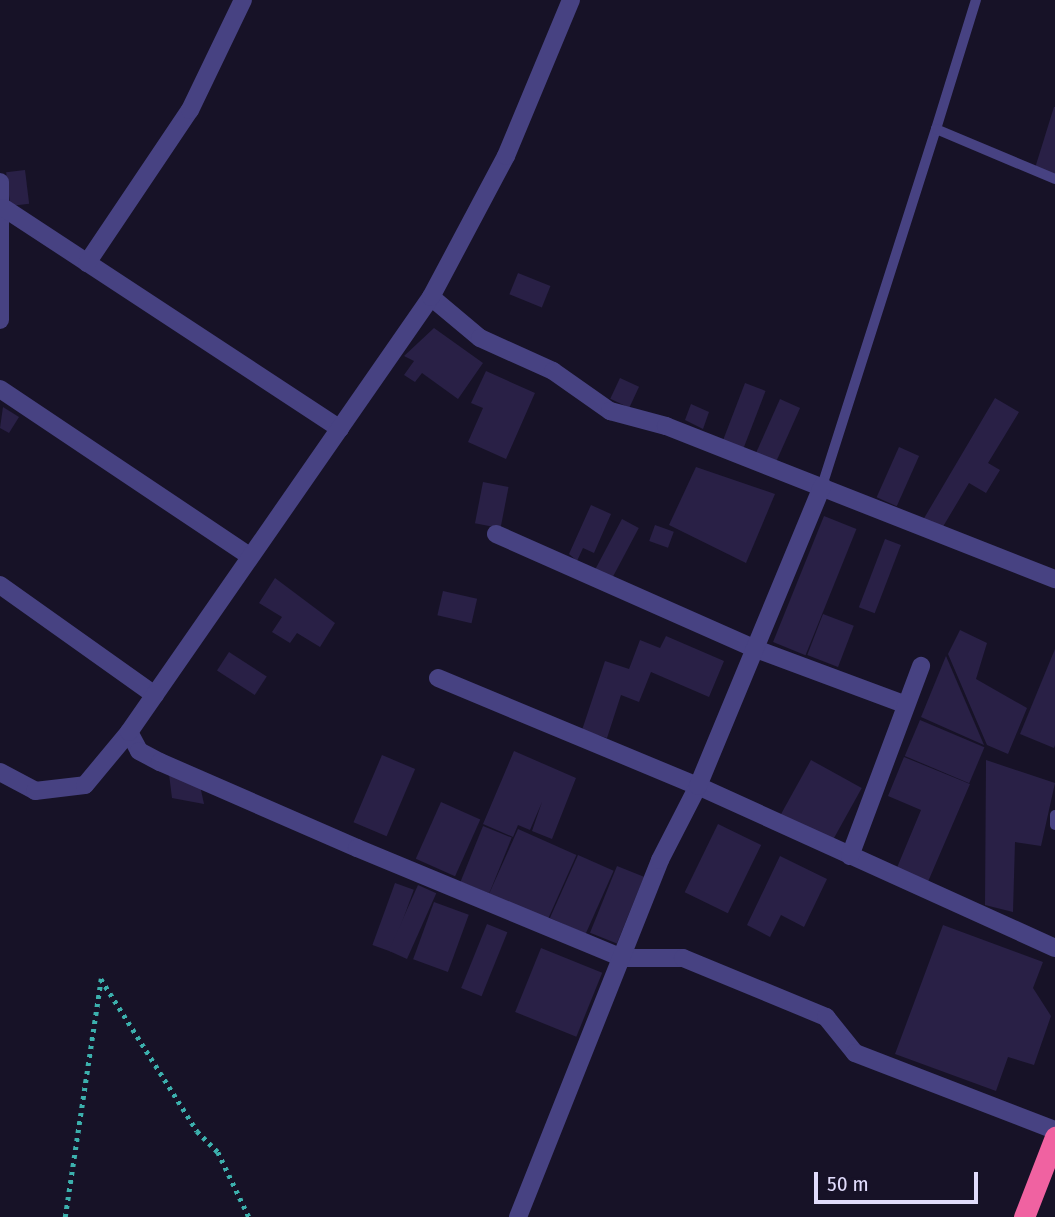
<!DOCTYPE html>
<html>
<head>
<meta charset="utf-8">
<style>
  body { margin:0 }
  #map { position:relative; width:1055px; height:1217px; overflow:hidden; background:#171227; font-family:"Fira Sans Condensed",sans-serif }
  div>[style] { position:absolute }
  .building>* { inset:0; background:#292046; transform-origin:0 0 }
  .path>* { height:4.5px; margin-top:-2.25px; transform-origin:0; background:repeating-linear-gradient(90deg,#3cb0ad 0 3.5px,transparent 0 8.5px) }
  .lane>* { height:10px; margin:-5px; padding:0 5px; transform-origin:5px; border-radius:5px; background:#474282 }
  .street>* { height:18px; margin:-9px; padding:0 9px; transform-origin:9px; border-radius:9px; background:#474282 }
  .highway>* { height:21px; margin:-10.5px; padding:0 10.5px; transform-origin:10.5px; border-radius:10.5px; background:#f062a1 }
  span { translate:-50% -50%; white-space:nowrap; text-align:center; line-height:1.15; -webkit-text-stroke:6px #171227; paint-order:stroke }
  .scale { position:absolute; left:814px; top:1172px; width:164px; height:32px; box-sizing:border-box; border:4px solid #e1dcfc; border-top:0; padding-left:9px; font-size:21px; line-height:24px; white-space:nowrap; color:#e1dcfc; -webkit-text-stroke:5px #171227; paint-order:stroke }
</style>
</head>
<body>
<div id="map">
  <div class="building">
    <i style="clip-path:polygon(1054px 107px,1055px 107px,1055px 175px,1035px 168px)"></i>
    <i style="left:25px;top:170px;width:34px;height:19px;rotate:83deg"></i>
    <i style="left:518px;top:273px;width:35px;height:23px;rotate:22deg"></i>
    <i style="clip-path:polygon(434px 328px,483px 363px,458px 399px,422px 373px,415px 382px,404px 375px,414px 361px,404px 356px)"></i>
    <i style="clip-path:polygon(486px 371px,535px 393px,506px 459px,468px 442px,483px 408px,471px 403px)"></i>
    <i style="left:620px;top:378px;width:21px;height:23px;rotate:25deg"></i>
    <i style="left:745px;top:383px;width:22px;height:61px;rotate:21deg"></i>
    <i style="clip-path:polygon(995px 398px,1019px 412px,988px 463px,1000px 470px,986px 493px,969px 483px,941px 530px,923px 520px)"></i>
    <i style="left:780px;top:399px;width:22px;height:59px;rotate:24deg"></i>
    <i style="clip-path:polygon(691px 404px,709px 412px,703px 429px,685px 420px)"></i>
    <i style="clip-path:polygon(3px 407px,19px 417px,9px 433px,0 428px)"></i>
    <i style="left:899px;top:447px;width:22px;height:55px;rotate:24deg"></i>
    <i style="clip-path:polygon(696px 467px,775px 494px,746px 563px,669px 525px)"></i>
    <i style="left:483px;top:482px;width:26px;height:42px;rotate:11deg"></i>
    <i style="clip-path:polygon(591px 505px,611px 514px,594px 553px,583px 548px,577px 561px,569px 554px)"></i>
    <i style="left:824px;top:516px;width:35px;height:136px;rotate:22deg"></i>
    <i style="left:622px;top:519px;width:19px;height:60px;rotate:28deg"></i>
    <i style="left:655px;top:525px;width:20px;height:17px;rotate:20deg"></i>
    <i style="left:885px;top:539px;width:17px;height:73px;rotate:21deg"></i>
    <i style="clip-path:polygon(275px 578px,335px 623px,320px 647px,297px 633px,290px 643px,272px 632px,282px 617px,259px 603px)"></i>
    <i style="left:443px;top:591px;width:35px;height:25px;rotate:13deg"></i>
    <i style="left:823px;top:614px;width:33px;height:44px;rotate:21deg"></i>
    <i style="clip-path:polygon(960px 630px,987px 643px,976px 679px,1027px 708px,1008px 754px,987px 745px,948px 654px)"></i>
    <i style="clip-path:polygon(666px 636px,724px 661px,709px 697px,651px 672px,639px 702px,621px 695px,607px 738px,582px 730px,605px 661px,629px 669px,640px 640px,660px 648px)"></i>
    <i style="clip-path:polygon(1055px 649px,1055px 745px,1054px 748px,1020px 734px)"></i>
    <i style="left:229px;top:652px;width:45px;height:22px;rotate:33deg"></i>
    <i style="clip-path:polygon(946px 656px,984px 745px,921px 717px)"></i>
    <i style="left:920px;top:720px;width:70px;height:39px;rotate:23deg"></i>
    <i style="clip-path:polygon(514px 751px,576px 778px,552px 839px,532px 831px,542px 802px,530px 830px,518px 825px,513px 837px,483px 824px)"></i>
    <i style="left:382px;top:755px;width:36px;height:73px;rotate:23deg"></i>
    <i style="clip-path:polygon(904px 757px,970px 784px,927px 884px,896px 870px,921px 810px,888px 796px)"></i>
    <i style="left:811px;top:760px;width:58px;height:66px;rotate:29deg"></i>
    <i style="clip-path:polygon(986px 760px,1055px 783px,1041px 846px,1015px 842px,1013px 912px,985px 905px)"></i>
    <i style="clip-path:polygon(169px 774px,199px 781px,204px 804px,172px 798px)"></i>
    <i style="left:441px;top:802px;width:43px;height:62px;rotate:24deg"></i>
    <i style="left:718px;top:824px;width:48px;height:76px;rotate:26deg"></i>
    <i style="left:483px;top:826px;width:31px;height:60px;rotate:22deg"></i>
    <i style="left:518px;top:829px;width:64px;height:71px;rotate:24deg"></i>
    <i style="left:578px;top:855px;width:39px;height:69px;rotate:24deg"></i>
    <i style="clip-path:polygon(780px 856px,827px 879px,804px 927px,781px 915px,770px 937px,747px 925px)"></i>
    <i style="left:617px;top:866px;width:29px;height:72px;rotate:22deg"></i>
    <i style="left:395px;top:883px;width:20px;height:66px;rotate:20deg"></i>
    <i style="left:418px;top:885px;width:20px;height:72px;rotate:24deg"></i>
    <i style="left:434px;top:902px;width:37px;height:61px;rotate:20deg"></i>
    <i style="left:487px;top:924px;width:22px;height:69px;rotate:22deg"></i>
    <i style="clip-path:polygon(943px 925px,1043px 962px,1033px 988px,1051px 1016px,1034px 1065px,1008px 1057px,996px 1091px,895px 1054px)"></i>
    <i style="left:541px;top:948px;width:66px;height:69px;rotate:22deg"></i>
  </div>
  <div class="path">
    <i style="left:65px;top:1217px;width:241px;rotate:-81.4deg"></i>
    <i style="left:101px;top:979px;width:180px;rotate:57.7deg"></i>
    <i style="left:197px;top:1131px;width:30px;rotate:45deg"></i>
    <i style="left:218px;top:1152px;width:72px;rotate:64.5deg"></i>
  </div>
  <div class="lane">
    <i style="left:936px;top:129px;width:135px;rotate:-72.8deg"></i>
    <i style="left:822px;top:486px;width:375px;rotate:-72.3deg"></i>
    <i style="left:936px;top:129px;width:129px;rotate:22.8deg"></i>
    <i style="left:1055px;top:815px;width:10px;rotate:90deg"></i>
  </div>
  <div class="street">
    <i style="left:0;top:182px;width:138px;rotate:90deg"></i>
    <i style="left:4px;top:208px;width:402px;rotate:33.3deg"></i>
    <i style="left:87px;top:263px;width:184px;rotate:-56.1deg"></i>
    <i style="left:190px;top:110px;width:122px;rotate:-64.3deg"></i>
    <i style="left:431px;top:297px;width:64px;rotate:39.9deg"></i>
    <i style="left:480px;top:338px;width:80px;rotate:24.3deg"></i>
    <i style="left:553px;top:371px;width:70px;rotate:35.1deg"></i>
    <i style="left:610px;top:411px;width:58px;rotate:15deg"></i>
    <i style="left:666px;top:426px;width:418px;rotate:21.5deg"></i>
    <i style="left:0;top:389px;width:300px;rotate:33.8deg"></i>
    <i style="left:496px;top:534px;width:284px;rotate:23.9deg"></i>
    <i style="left:756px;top:649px;width:158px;rotate:20.4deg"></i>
    <i style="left:0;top:585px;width:190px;rotate:35.4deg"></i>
    <i style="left:438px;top:678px;width:282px;rotate:22.6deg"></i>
    <i style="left:698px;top:786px;width:392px;rotate:24.4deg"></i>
    <i style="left:129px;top:732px;width:21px;rotate:62deg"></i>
    <i style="left:139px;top:751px;width:24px;rotate:28deg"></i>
    <i style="left:160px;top:762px;width:215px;rotate:23.6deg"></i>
    <i style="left:357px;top:848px;width:288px;rotate:22.5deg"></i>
    <i style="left:623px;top:958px;width:60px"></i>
    <i style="left:683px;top:958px;width:155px;rotate:22.4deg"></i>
    <i style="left:826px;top:1017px;width:46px;rotate:51.1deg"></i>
    <i style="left:855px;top:1053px;width:214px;rotate:21.1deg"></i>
    <i style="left:0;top:772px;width:40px;rotate:28deg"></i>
    <i style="left:35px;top:791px;width:50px;rotate:-6.8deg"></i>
    <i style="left:85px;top:785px;width:69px;rotate:-50.3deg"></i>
    <i style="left:129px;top:732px;width:530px;rotate:-55.23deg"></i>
    <i style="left:431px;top:297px;width:160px;rotate:-62deg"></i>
    <i style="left:506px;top:156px;width:169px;rotate:-67.4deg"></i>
    <i style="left:850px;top:856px;width:203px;rotate:-69.5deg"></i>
    <i style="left:518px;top:1217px;width:384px;rotate:-68.3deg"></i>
    <i style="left:660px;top:860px;width:83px;rotate:-62.8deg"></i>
    <i style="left:698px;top:786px;width:325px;rotate:-67.5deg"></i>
  </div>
  <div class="highway">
    <i style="left:1024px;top:1217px;width:86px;rotate:-68.8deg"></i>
  </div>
  <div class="scale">50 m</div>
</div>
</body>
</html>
